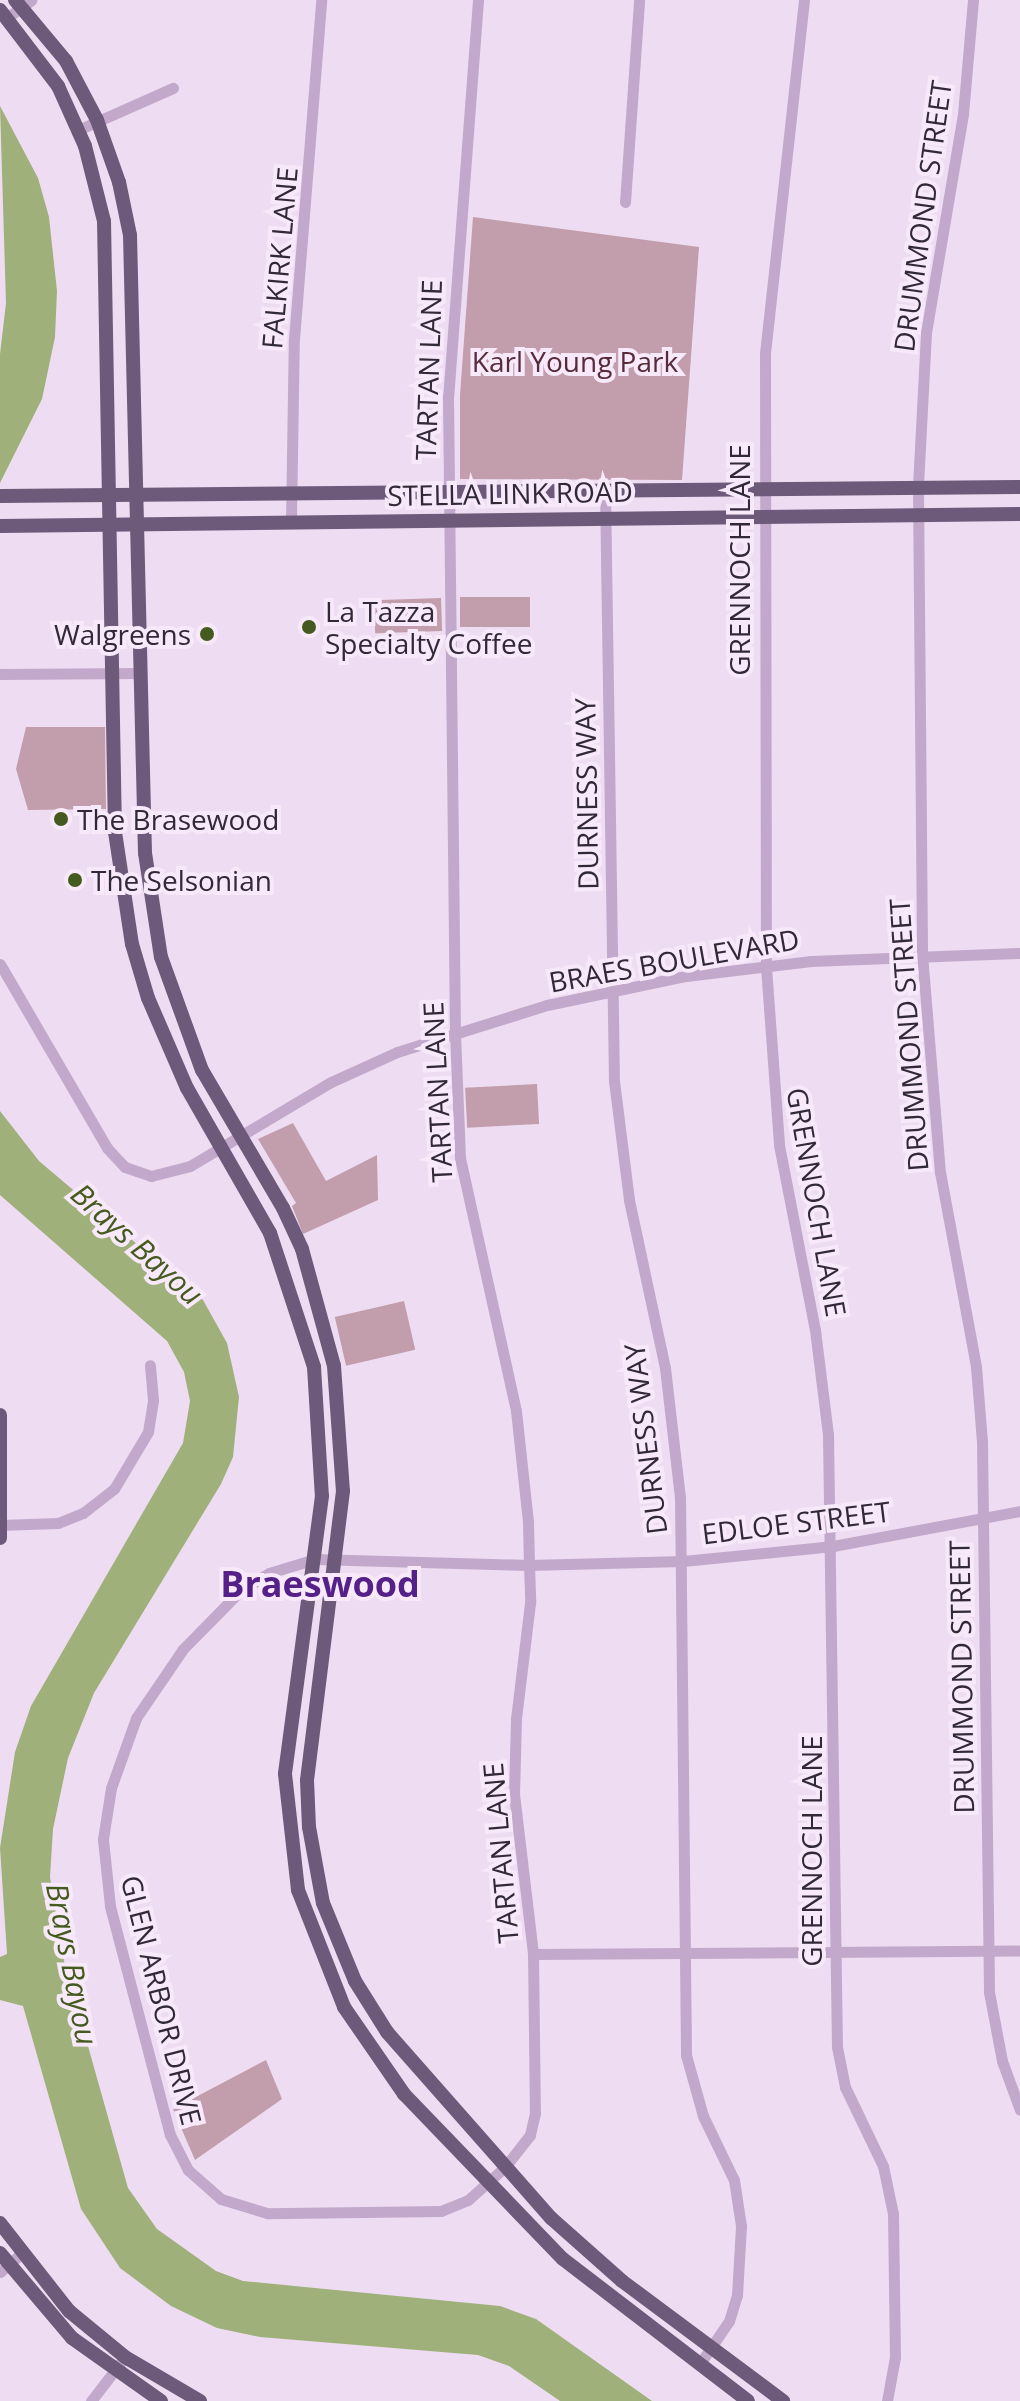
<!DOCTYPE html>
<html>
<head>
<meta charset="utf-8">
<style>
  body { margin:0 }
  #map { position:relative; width:1020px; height:2401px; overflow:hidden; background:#eeddf2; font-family:"Open Sans",sans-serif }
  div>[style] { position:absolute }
  .green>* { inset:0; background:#c29dab; transform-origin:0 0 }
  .water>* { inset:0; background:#9fb07b }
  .minor>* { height:11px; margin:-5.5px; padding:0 5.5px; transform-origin:5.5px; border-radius:5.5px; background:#c2a9cb }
  .major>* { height:14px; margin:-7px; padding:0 7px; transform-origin:7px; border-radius:7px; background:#6d5a7a }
  .dots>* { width:22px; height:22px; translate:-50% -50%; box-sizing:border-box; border:4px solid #f7e9fa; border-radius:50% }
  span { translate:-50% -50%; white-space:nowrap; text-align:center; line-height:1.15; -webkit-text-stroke:8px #f7e9fa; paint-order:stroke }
  .street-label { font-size:28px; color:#322938 }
  .park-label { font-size:28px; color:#562c3b }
  .poi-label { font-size:28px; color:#322938 }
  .left { translate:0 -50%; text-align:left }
  .right { translate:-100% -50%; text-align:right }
  .water-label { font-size:30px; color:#455a1e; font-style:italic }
  .district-label { font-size:36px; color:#552188; font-weight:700 }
</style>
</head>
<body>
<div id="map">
  <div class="green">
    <i style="clip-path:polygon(473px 217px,699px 247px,682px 480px,460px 479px,460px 395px)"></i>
    <i style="left:530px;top:597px;width:30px;height:70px;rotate:90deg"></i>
    <i style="left:441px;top:598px;width:33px;height:67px;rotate:88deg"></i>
    <i style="clip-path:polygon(26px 727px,105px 727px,106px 809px,28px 810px,16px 769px)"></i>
    <i style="left:537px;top:1084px;width:40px;height:72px;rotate:87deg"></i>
    <i style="clip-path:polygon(293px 1123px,326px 1181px,377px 1155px,378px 1200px,303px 1234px,292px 1206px,296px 1203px,258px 1139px)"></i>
    <i style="left:404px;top:1301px;width:50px;height:71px;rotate:77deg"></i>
    <i style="clip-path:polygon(266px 2060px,282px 2099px,195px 2160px,173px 2109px)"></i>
  </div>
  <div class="water">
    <i style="clip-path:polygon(0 106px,38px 178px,49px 217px,57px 291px,55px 337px,42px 399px,0 483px,0 354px,6px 303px)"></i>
    <i style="clip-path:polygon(0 1111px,39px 1161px,203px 1300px,227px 1343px,239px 1397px,233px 1457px,221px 1484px,94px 1693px,68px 1758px,53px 1829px,50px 1877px,64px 1961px,128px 2188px,157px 2229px,216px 2271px,243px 2281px,500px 2306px,536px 2319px,652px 2401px,560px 2401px,509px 2366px,478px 2355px,260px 2337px,217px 2328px,171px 2306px,120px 2268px,81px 2209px,23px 2006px,0 2000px,0 1957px,7px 1954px,0 1848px,15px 1752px,31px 1706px,183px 1443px,190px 1401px,184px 1372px,167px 1341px,0 1195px)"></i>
  </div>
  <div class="minor">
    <i style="left:478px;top:0;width:397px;rotate:94.3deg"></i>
    <i style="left:448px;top:396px;width:637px;rotate:89.37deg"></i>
    <i style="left:455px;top:1033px;width:125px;rotate:87.7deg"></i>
    <i style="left:460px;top:1158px;width:259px;rotate:77.5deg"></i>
    <i style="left:516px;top:1411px;width:112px;rotate:83.8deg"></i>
    <i style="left:528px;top:1522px;width:43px;rotate:88.7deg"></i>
    <i style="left:529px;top:1565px;width:38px;rotate:88deg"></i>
    <i style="left:530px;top:1603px;width:117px;rotate:96.9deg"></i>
    <i style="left:516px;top:1719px;width:75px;rotate:91.5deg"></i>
    <i style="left:514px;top:1794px;width:161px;rotate:83.2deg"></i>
    <i style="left:533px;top:1954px;width:159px;rotate:89.3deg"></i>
    <i style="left:535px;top:2113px;width:23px;rotate:103deg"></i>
    <i style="left:530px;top:2135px;width:39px;rotate:128deg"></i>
    <i style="left:506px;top:2166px;width:51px;rotate:138.2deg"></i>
    <i style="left:468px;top:2200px;width:29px;rotate:158deg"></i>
    <i style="left:441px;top:2211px;width:174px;rotate:179.3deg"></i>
    <i style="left:267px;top:2213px;width:48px;rotate:-163.1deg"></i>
    <i style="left:221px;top:2199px;width:44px;rotate:-138.7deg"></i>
    <i style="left:188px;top:2170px;width:39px;rotate:-117deg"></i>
    <i style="left:170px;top:2135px;width:237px;rotate:-104.7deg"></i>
    <i style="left:110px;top:1906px;width:67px;rotate:-96deg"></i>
    <i style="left:103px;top:1839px;width:52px;rotate:-81.1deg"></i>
    <i style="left:111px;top:1788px;width:74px;rotate:-70.3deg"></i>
    <i style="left:136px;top:1718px;width:83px;rotate:-55.7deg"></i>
    <i style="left:183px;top:1649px;width:83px;rotate:-45.5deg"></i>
    <i style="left:241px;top:1590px;width:33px;rotate:-31deg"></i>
    <i style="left:269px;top:1573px;width:48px;rotate:-16.9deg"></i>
    <i style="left:315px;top:1559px;width:214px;rotate:1.6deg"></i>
    <i style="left:529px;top:1565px;width:154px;rotate:-1.5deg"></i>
    <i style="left:683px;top:1561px;width:151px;rotate:-5.7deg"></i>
    <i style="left:833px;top:1546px;width:190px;rotate:-10.6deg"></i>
    <i style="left:804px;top:0;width:356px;rotate:96.3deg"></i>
    <i style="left:765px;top:354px;width:613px;rotate:89.91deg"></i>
    <i style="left:766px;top:967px;width:178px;rotate:85.8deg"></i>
    <i style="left:779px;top:1145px;width:188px;rotate:79deg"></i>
    <i style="left:815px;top:1330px;width:106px;rotate:82.9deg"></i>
    <i style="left:828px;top:1435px;width:612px;rotate:89.16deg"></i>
    <i style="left:837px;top:2047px;width:41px;rotate:78.7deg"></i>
    <i style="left:845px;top:2087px;width:88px;rotate:64.3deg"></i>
    <i style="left:883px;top:2166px;width:49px;rotate:78.2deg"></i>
    <i style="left:893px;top:2214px;width:143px;rotate:89.2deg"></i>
    <i style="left:895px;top:2357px;width:45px;rotate:100.3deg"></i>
    <i style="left:973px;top:0;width:114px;rotate:95deg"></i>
    <i style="left:963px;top:114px;width:222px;rotate:99.6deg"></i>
    <i style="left:926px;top:333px;width:155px;rotate:93deg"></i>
    <i style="left:918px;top:488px;width:466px;rotate:89.5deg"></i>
    <i style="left:922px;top:954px;width:219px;rotate:85.3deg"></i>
    <i style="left:940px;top:1172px;width:198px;rotate:79.5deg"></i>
    <i style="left:976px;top:1367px;width:74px;rotate:85.4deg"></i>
    <i style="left:982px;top:1441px;width:551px;rotate:89.27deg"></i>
    <i style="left:989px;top:1992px;width:70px;rotate:79.3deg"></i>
    <i style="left:1002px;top:2061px;width:52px;rotate:69.8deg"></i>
    <i style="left:8px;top:17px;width:29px;rotate:-36deg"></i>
    <i style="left:78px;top:130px;width:104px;rotate:-23.9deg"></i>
    <i style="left:625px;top:202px;width:202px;rotate:-86deg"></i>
    <i style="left:605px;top:490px;width:591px;rotate:89.13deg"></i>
    <i style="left:614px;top:1081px;width:120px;rotate:82.8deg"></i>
    <i style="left:629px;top:1200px;width:172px;rotate:77.9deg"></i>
    <i style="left:665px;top:1368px;width:130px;rotate:83.4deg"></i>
    <i style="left:680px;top:1497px;width:558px;rotate:89.38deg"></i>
    <i style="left:686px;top:2055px;width:63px;rotate:74.4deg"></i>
    <i style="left:703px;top:2116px;width:71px;rotate:64.2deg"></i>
    <i style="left:734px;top:2180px;width:47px;rotate:81.3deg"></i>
    <i style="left:741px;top:2226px;width:69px;rotate:93.3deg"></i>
    <i style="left:737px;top:2295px;width:27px;rotate:107deg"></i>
    <i style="left:729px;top:2321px;width:53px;rotate:124.3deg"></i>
    <i style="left:291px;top:520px;width:181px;rotate:-89.1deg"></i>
    <i style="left:294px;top:339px;width:340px;rotate:-85.4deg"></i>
    <i style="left:0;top:674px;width:141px;rotate:-0.4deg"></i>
    <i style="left:0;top:964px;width:213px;rotate:59.8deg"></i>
    <i style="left:107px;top:1148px;width:26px;rotate:47deg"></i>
    <i style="left:125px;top:1167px;width:28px;rotate:19deg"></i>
    <i style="left:151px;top:1176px;width:40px;rotate:-14.4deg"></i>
    <i style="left:190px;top:1166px;width:164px;rotate:-30.8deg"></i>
    <i style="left:331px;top:1082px;width:72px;rotate:-24.4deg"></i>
    <i style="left:397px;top:1052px;width:157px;rotate:-17.4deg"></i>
    <i style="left:547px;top:1005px;width:142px;rotate:-11.8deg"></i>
    <i style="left:686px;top:976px;width:126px;rotate:-6.8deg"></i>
    <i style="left:811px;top:961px;width:209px;rotate:-2.2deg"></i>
    <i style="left:0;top:1525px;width:58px;rotate:-2deg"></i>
    <i style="left:58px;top:1523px;width:27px;rotate:-22deg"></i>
    <i style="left:83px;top:1513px;width:39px;rotate:-38deg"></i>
    <i style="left:114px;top:1489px;width:66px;rotate:-59.2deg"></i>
    <i style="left:148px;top:1432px;width:32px;rotate:-81deg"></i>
    <i style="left:153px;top:1400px;width:35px;rotate:-95deg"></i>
    <i style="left:533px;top:1954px;width:487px;rotate:-0.4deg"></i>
    <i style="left:0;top:2272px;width:28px;rotate:-41deg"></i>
    <i style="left:91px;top:2401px;width:56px;rotate:-52.3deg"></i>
  </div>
  <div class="major">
    <i style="left:15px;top:0;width:80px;rotate:50.1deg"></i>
    <i style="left:66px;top:61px;width:67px;rotate:62.3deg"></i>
    <i style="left:97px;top:120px;width:66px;rotate:70.5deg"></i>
    <i style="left:119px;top:182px;width:54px;rotate:78.3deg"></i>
    <i style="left:130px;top:235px;width:618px;rotate:88.61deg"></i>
    <i style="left:145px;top:853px;width:105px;rotate:81.3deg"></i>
    <i style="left:161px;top:957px;width:120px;rotate:70.1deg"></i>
    <i style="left:202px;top:1070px;width:160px;rotate:59.6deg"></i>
    <i style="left:283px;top:1208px;width:45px;rotate:65.1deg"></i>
    <i style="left:302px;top:1249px;width:121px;rotate:74.7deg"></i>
    <i style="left:334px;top:1366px;width:125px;rotate:85.9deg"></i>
    <i style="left:343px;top:1491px;width:291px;rotate:97.1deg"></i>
    <i style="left:307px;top:1780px;width:47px;rotate:87.6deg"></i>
    <i style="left:309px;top:1827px;width:77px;rotate:79.6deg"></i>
    <i style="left:323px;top:1903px;width:84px;rotate:67.7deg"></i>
    <i style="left:355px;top:1981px;width:60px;rotate:57.9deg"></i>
    <i style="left:387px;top:2032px;width:248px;rotate:48.6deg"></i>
    <i style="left:551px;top:2218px;width:95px;rotate:41.6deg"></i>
    <i style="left:622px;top:2281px;width:201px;rotate:36.7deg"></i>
    <i style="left:0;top:10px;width:96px;rotate:52.7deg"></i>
    <i style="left:58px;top:86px;width:66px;rotate:65.8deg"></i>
    <i style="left:85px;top:146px;width:77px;rotate:75.8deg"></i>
    <i style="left:104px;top:221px;width:611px;rotate:88.97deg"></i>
    <i style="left:115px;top:832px;width:113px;rotate:81.4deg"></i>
    <i style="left:132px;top:944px;width:56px;rotate:73.5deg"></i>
    <i style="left:148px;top:998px;width:98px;rotate:66.6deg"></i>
    <i style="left:187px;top:1088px;width:167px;rotate:60.2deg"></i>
    <i style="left:270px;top:1233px;width:141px;rotate:71.8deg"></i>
    <i style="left:314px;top:1367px;width:129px;rotate:86.5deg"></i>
    <i style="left:322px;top:1496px;width:280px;rotate:97.6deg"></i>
    <i style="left:285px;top:1774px;width:117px;rotate:83.6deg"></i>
    <i style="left:298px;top:1890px;width:126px;rotate:68.5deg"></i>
    <i style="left:344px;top:2007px;width:106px;rotate:55.4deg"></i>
    <i style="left:404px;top:2094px;width:229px;rotate:46.1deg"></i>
    <i style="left:563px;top:2259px;width:233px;rotate:37.5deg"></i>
    <i style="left:0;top:496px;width:1020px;rotate:-0.51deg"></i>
    <i style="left:0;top:526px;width:1020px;rotate:-0.67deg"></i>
    <i style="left:0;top:1415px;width:123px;rotate:90deg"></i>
    <i style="left:0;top:2223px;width:112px;rotate:51.9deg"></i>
    <i style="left:69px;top:2311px;width:72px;rotate:39.4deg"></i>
    <i style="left:125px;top:2357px;width:87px;rotate:30.4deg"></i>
    <i style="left:0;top:2253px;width:111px;rotate:49.7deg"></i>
    <i style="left:72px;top:2338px;width:109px;rotate:35.3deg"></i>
  </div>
  <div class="dots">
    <i style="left:309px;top:627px;background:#455a1e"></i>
    <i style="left:207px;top:634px;background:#455a1e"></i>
    <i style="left:61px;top:819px;background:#455a1e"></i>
    <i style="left:75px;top:880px;background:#455a1e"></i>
  </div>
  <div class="street-label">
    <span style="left:922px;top:216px;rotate:-82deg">DRUMMOND STREET</span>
    <span style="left:279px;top:258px;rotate:-85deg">FALKIRK LANE</span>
    <span style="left:428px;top:370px;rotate:-88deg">TARTAN LANE</span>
    <span style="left:510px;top:493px;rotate:-1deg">STELLA LINK ROAD</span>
    <span style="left:739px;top:560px;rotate:-90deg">GRENNOCH LANE</span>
    <span style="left:586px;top:794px;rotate:-91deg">DURNESS WAY</span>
    <span style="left:674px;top:960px;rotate:-10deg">BRAES BOULEVARD</span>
    <span style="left:908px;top:1035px;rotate:-94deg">DRUMMOND STREET</span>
    <span style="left:437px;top:1092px;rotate:-93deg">TARTAN LANE</span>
    <span style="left:817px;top:1202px;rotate:80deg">GRENNOCH LANE</span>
    <span style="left:645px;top:1439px;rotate:-97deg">DURNESS WAY</span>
    <span style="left:796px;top:1522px;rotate:-7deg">EDLOE STREET</span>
    <span style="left:961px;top:1677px;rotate:-91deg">DRUMMOND STREET</span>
    <span style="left:811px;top:1851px;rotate:-90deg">GRENNOCH LANE</span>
    <span style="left:500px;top:1853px;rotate:-95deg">TARTAN LANE</span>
    <span style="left:162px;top:2000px;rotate:76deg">GLEN ARBOR DRIVE</span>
  </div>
  <div class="park-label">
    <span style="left:575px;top:361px">Karl Young Park</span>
  </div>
  <div class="poi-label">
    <span class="left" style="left:325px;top:627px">La Tazza<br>Specialty Coffee</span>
    <span class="right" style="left:191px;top:634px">Walgreens</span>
    <span class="left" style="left:77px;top:819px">The Brasewood</span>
    <span class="left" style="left:91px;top:880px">The Selsonian</span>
  </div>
  <div class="water-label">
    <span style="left:137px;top:1244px;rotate:42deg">Brays Bayou</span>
    <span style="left:72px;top:1964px;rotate:79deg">Brays Bayou</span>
  </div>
  <div class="district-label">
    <span style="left:320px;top:1584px">Braeswood</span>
  </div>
</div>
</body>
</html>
